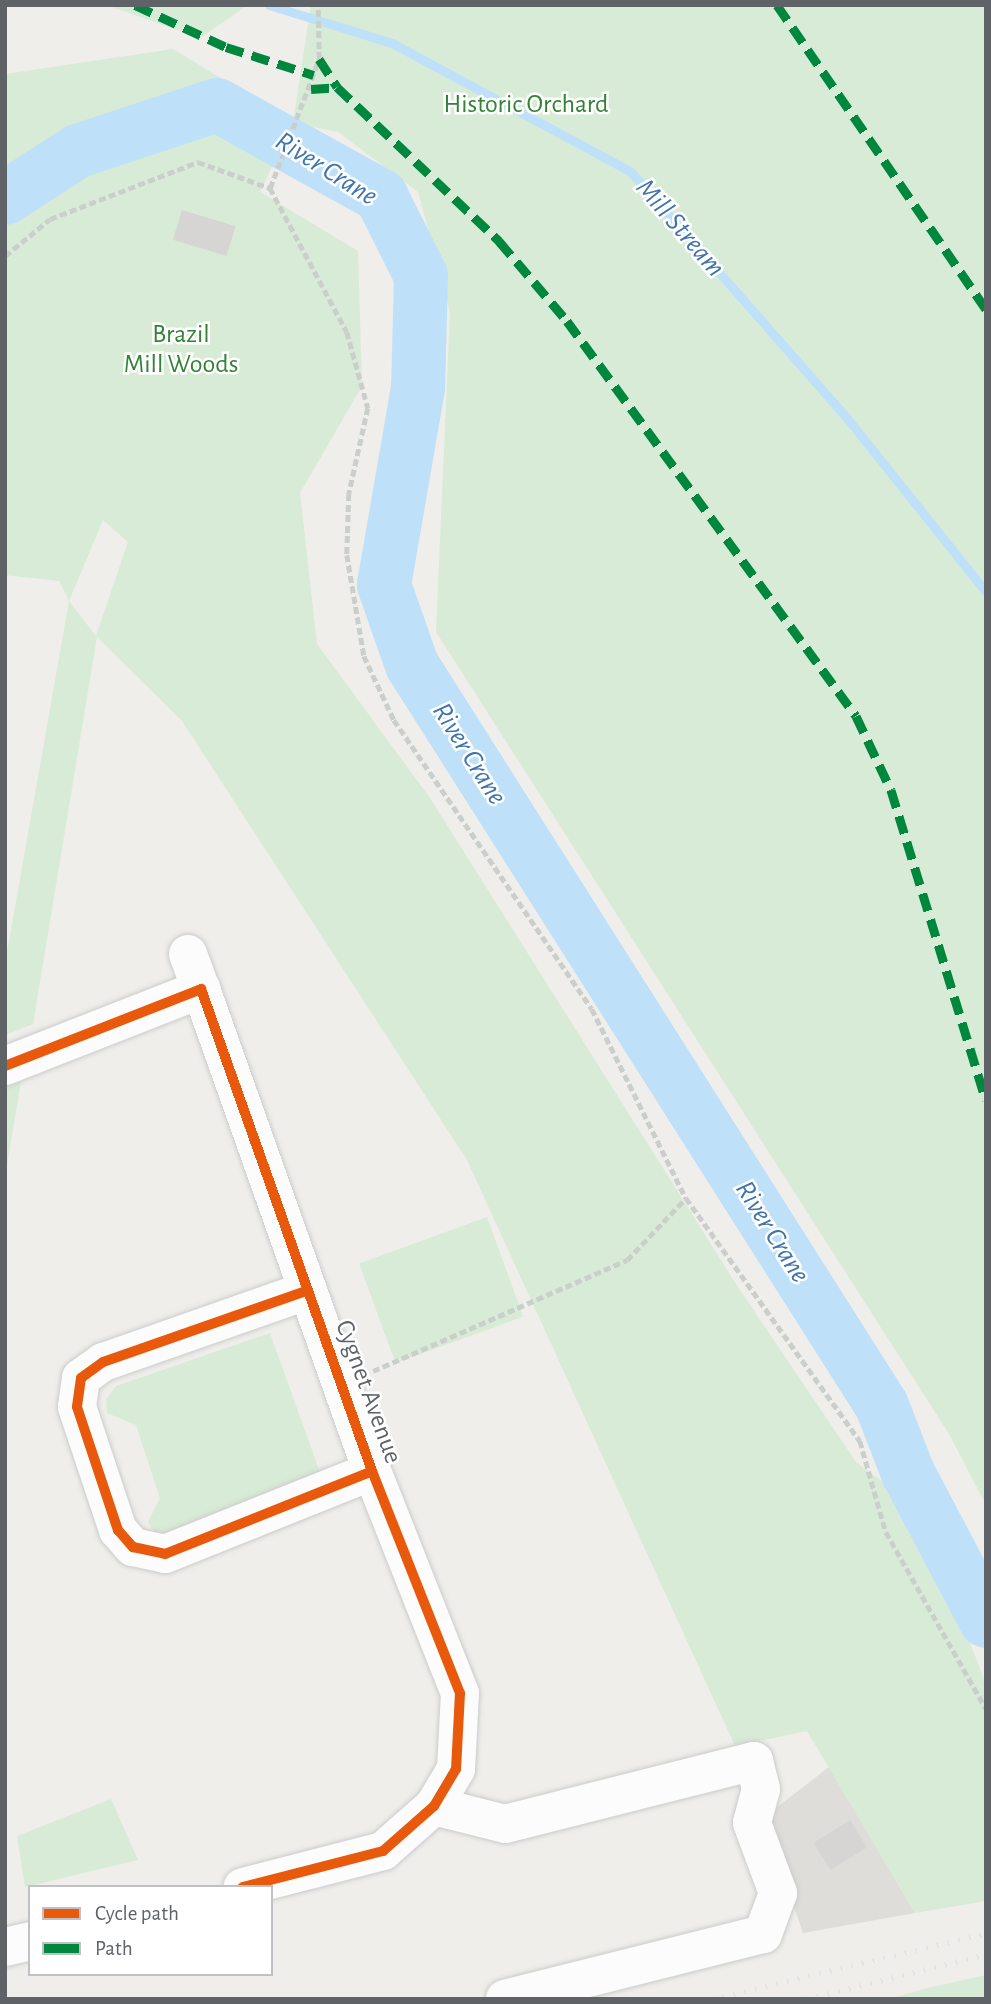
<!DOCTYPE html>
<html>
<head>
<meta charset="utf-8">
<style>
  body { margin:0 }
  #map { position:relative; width:991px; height:2004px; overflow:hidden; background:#efeeea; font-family:"Alegreya Sans",sans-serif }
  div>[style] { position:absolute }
  .industrial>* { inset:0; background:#dfddda }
  .green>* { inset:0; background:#d8ebd6; transform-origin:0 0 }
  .stream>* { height:9px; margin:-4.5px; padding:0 4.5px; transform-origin:4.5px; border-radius:4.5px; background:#bfe0f9 }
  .river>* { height:54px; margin:-27px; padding:0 27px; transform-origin:27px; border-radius:27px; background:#bfe0f9 }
  .building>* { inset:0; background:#d6d5d3; transform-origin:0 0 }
  .path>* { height:4.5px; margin-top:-2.25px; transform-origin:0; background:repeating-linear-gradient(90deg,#cacfcc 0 7px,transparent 0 10.5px) }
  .roads { filter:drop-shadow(0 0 2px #cbcccc) drop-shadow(0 0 2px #cbcccc) }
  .minor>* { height:38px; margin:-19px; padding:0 19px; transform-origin:19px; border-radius:19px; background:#fdfcfc }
  .rail>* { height:5px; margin-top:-2.5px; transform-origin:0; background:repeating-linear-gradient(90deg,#e4e4e4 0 2px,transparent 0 11px) }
  .quiet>* { height:9px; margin-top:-4.5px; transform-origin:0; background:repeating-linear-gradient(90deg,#00873e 0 18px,transparent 0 27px) }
  .cycleway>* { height:10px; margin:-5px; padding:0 5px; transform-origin:5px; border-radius:5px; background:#e8590c }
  span { translate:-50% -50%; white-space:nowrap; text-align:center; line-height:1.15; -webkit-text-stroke:5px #fff; paint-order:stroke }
  .park-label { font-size:26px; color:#348238 }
  .street-label { font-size:26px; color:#5f6368 }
  .water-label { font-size:28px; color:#4174aa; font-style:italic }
  .frame { position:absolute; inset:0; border:7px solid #5f6368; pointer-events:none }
  .legend { position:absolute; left:28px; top:1885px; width:245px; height:91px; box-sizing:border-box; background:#fff; border:2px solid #bfc1c3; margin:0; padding:9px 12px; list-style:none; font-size:21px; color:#5f6368 }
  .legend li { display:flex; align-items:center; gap:14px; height:35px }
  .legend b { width:35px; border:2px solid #bfc1c3 }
</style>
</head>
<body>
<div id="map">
  <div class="industrial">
    <i style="clip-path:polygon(829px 1767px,915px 1913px,803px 1933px,763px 1818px)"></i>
  </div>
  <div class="green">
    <i style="clip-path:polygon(106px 5px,248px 5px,200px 38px)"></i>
    <i style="clip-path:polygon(evenodd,311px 5px,986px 5px,986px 1505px,949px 1434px,436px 632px,450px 312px,418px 192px,338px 132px,293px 123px,260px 192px,358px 251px,362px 386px,300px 493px,317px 644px,430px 798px,736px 1284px,856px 1462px,918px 1508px,986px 1684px,986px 1901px,915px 1913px,807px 1731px,735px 1746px,467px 1160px,182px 721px,97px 637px,33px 1024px,5px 1035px,5px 964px,69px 601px,59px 581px,5px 575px,5px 74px,173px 49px,293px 122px,311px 5px,103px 520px,128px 542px,96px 636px,69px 601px,103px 520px)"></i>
    <i style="clip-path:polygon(21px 1082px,5px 1176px,5px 1087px)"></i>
    <i style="left:487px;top:1217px;width:106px;height:136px;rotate:70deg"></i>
    <i style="clip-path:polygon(270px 1333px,323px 1481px,170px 1537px,156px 1535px,148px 1522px,160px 1498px,136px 1425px,107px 1413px,106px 1399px,116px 1386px)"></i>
    <i style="clip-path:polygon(111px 1799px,138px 1860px,25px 1887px,17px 1836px)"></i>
    <i style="clip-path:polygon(986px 1975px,986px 1999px,889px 1999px,927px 1988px)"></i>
  </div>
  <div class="stream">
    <i style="left:269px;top:5px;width:129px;rotate:17.2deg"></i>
    <i style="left:392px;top:43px;width:270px;rotate:28.3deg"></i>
    <i style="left:630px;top:171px;width:329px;rotate:48.7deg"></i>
    <i style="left:847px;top:418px;width:223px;rotate:51.4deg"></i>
  </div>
  <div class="river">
    <i style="left:5px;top:198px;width:87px;rotate:-32.8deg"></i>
    <i style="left:78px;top:151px;width:146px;rotate:-18.3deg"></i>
    <i style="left:217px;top:105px;width:188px;rotate:29deg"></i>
    <i style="left:381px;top:196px;width:89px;rotate:63.4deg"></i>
    <i style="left:421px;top:276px;width:112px;rotate:91.5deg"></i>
    <i style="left:418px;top:388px;width:200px;rotate:99.8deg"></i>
    <i style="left:384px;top:585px;width:85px;rotate:70.7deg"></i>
    <i style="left:412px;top:665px;width:877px;rotate:57.61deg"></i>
    <i style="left:882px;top:1406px;width:72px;rotate:68.8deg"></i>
    <i style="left:908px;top:1473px;width:167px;rotate:62.2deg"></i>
  </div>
  <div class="building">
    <i style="left:182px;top:210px;width:56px;height:31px;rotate:17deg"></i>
    <i style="left:850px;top:1820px;width:32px;height:43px;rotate:58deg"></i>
  </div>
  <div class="path">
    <i style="left:270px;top:188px;width:138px;rotate:-69.2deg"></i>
    <i style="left:319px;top:59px;width:54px;rotate:-91.1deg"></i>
    <i style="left:5px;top:256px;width:58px;rotate:-39.4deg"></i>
    <i style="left:50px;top:219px;width:159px;rotate:-21.1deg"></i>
    <i style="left:198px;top:162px;width:77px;rotate:19.9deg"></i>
    <i style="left:270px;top:188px;width:163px;rotate:61.9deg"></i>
    <i style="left:347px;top:332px;width:79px;rotate:74.6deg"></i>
    <i style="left:368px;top:408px;width:88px;rotate:102.5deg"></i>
    <i style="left:349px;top:494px;width:61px;rotate:91.9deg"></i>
    <i style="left:347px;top:555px;width:102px;rotate:80.4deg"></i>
    <i style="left:364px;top:656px;width:71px;rotate:64.9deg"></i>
    <i style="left:394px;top:720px;width:350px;rotate:55.6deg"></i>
    <i style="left:592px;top:1009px;width:211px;rotate:63.6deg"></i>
    <i style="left:686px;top:1198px;width:299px;rotate:54.4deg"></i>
    <i style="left:860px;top:1441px;width:95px;rotate:74.1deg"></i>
    <i style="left:886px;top:1532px;width:203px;rotate:60.5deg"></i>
    <i style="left:373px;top:1371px;width:277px;rotate:-23.6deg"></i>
    <i style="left:627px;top:1260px;width:86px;rotate:-46.4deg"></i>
  </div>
  <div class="roads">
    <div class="minor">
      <i style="left:188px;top:954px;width:37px;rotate:70deg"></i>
      <i style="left:5px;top:1066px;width:211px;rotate:-21.4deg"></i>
      <i style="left:201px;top:989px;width:511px;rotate:70.47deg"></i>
      <i style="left:372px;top:1471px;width:239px;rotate:68.4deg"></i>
      <i style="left:460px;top:1693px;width:76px;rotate:93deg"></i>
      <i style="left:456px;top:1769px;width:43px;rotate:120.7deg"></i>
      <i style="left:434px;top:1806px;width:68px;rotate:138.6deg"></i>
      <i style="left:383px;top:1851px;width:145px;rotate:165.6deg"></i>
      <i style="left:306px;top:1291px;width:215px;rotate:160.7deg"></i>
      <i style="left:103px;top:1362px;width:27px;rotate:144deg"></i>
      <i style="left:81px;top:1378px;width:29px;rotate:98deg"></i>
      <i style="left:77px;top:1407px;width:130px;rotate:71.6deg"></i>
      <i style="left:118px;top:1530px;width:23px;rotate:49deg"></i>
      <i style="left:133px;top:1547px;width:33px;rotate:12deg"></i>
      <i style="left:165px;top:1554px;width:223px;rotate:-21.8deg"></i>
      <i style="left:434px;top:1806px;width:73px;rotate:14.2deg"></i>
      <i style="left:505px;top:1824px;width:257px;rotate:-14.2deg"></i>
      <i style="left:754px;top:1761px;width:29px;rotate:76deg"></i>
      <i style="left:761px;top:1789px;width:35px;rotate:105deg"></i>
      <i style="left:752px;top:1823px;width:75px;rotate:69.6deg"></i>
      <i style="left:778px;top:1893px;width:44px;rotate:110.1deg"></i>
      <i style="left:763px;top:1934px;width:266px;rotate:165.9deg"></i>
      <i style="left:5px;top:1947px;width:26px;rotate:-13deg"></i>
    </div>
  </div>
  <div class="rail">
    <i style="left:712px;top:1999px;width:282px;rotate:-13.5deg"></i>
    <i style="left:806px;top:1999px;width:186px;rotate:-14deg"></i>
  </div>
  <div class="quiet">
    <i style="left:135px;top:5px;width:100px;rotate:24.8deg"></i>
    <i style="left:226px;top:47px;width:92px;rotate:17.7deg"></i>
    <i style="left:777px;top:5px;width:369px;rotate:55.5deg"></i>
    <i style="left:319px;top:59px;width:33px;rotate:57deg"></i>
    <i style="left:337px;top:87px;width:224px;rotate:43.5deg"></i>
    <i style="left:499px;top:241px;width:105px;rotate:49.6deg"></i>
    <i style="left:567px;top:321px;width:489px;rotate:53.8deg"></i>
    <i style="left:856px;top:716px;width:82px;rotate:64.7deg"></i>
    <i style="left:891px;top:790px;width:324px;rotate:73deg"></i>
    <i style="left:311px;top:89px;width:26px;rotate:-4deg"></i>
  </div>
  <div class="cycleway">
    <i style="left:5px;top:1066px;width:211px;rotate:-21.4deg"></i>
    <i style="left:201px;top:989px;width:511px;rotate:70.47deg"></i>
    <i style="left:372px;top:1471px;width:239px;rotate:68.4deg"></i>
    <i style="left:460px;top:1693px;width:76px;rotate:93deg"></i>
    <i style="left:456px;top:1769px;width:43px;rotate:120.7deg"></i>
    <i style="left:434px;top:1806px;width:68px;rotate:138.6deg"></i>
    <i style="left:383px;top:1851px;width:145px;rotate:165.6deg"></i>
    <i style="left:306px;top:1291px;width:215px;rotate:160.7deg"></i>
    <i style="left:103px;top:1362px;width:27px;rotate:144deg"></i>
    <i style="left:81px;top:1378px;width:29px;rotate:98deg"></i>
    <i style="left:77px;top:1407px;width:130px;rotate:71.6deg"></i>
    <i style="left:118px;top:1530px;width:23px;rotate:49deg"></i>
    <i style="left:133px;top:1547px;width:33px;rotate:12deg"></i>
    <i style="left:165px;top:1554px;width:223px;rotate:-21.8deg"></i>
  </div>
  <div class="park-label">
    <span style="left:526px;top:105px">Historic Orchard</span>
    <span style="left:181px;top:350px">Brazil<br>Mill Woods</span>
  </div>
  <div class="street-label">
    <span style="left:368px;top:1392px;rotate:70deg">Cygnet Avenue</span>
  </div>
  <div class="water-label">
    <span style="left:326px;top:169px;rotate:32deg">River Crane</span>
    <span style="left:680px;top:228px;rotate:49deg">Mill Stream</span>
    <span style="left:469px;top:754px;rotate:58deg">River Crane</span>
    <span style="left:772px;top:1232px;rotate:58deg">River Crane</span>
  </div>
  <div class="frame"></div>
  <ul class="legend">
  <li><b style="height:9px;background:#e8590c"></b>Cycle path</li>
  <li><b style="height:9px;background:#00873e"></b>Path</li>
  </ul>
</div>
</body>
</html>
